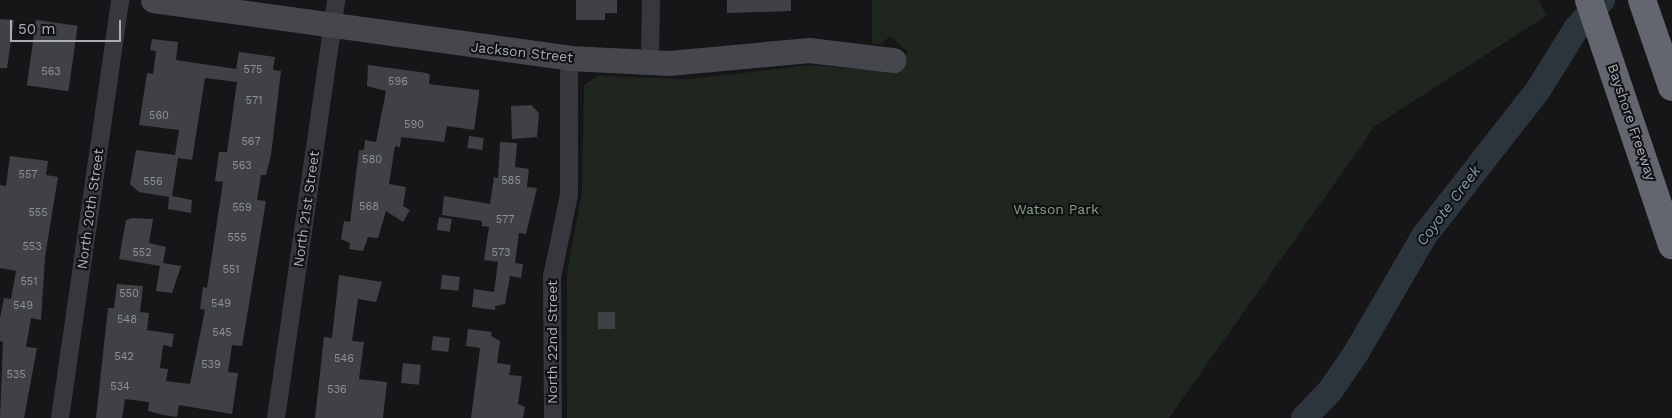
<!DOCTYPE html>
<html>
<head>
<meta charset="utf-8">
<style>
  body { margin:0 }
  #map { position:relative; width:1672px; height:418px; overflow:hidden; background:#161618; font-family:"Work Sans",sans-serif }
  div>[style] { position:absolute }
  .green>* { inset:0; background:#1e261f }
  .river>* { height:26px; margin:-13px; padding:0 13px; transform-origin:13px; border-radius:13px; background:#2c353c }
  .building>* { inset:0; background:#404145; transform-origin:0 0 }
  .street>* { height:18px; margin:-9px; padding:0 9px; transform-origin:9px; border-radius:9px; background:#37383d }
  .secondary>* { height:25px; margin:-12.5px; padding:0 12.5px; transform-origin:12.5px; border-radius:12.5px; background:#45474d }
  .highway>* { height:28px; margin:-14px; padding:0 14px; transform-origin:14px; border-radius:14px; background:#63666e }
  span { translate:-50% -50%; white-space:nowrap; text-align:center; line-height:1.15; -webkit-text-stroke:4px #111113; paint-order:stroke }
  .number-label { font-size:11px; color:#8e929b }
  .number-label span { -webkit-text-stroke-width:0 }
  .street-label { font-size:14px; color:#a8adb8 }
  .park-label { font-size:14px; color:#7fa381 }
  .water-label { font-size:15px; color:#7f9bb3; font-style:italic }
  .scale { position:absolute; left:10px; top:20px; width:111px; height:22px; box-sizing:border-box; border:2px solid #a8adb8; border-top:0; padding-left:6px; font-size:15px; line-height:18px; white-space:nowrap; color:#a8adb8; -webkit-text-stroke:4px #111113; paint-order:stroke }
</style>
</head>
<body>
<div id="map">
  <div class="green">
    <i style="clip-path:polygon(872px 0,1539px 0,1546px 16px,1375px 126px,1169px 418px,567px 418px,567px 274px,582px 192px,584px 85px,598px 76px,690px 79px,811px 65px,881px 71px,908px 52px,890px 36px,881px 44px,872px 44px)"></i>
  </div>
  <div class="river">
    <i style="left:1304px;top:418px;width:37px;rotate:-46deg"></i>
    <i style="left:1330px;top:391px;width:46px;rotate:-55.6deg"></i>
    <i style="left:1356px;top:353px;width:135px;rotate:-59.8deg"></i>
    <i style="left:1424px;top:236px;width:185px;rotate:-52deg"></i>
    <i style="left:1538px;top:90px;width:72px;rotate:-58.1deg"></i>
    <i style="left:1576px;top:29px;width:39px;rotate:-48deg"></i>
  </div>
  <div class="building">
    <i style="clip-path:polygon(576px 0,617px 0,617px 13px,605px 13px,605px 20px,576px 20px)"></i>
    <i style="clip-path:polygon(727px 0,791px 0,791px 11px,727px 13px)"></i>
    <i style="clip-path:polygon(0 19px,14px 20px,7px 68px,0 68px)"></i>
    <i style="left:36px;top:20px;width:42px;height:66px;rotate:8deg"></i>
    <i style="clip-path:polygon(152px 39px,178px 42px,176px 60px,236px 69px,239px 52px,275px 57px,273px 70px,281px 71px,271px 155px,266px 175px,261px 175px,257px 200px,266px 201px,246px 322px,242px 346px,232px 345px,228px 372px,238px 373px,232px 414px,179px 405px,177px 417px,163px 415px,148px 411px,149px 402px,125px 399px,122px 418px,96px 418px,108px 308px,114px 308px,117px 284px,143px 286px,140px 312px,149px 313px,147px 330px,174px 334px,172px 347px,163px 345px,160px 368px,168px 369px,166px 381px,190px 384px,205px 310px,200px 309px,203px 287px,207px 288px,223px 182px,215px 181px,219px 152px,227px 152px,237px 82px,205px 78px,192px 160px,178px 158px,172px 196px,192px 200px,191px 213px,168px 209px,169px 197px,139px 192px,130px 184px,136px 150px,175px 155px,179px 130px,139px 125px,147px 73px,153px 74px,156px 51px,150px 50px)"></i>
    <i style="clip-path:polygon(368px 65px,427px 73px,430px 75px,429px 84px,479px 90px,479px 95px,474px 130px,447px 126px,444px 142px,401px 137px,400px 147px,395px 146px,389px 184px,406px 187px,403px 206px,410px 210px,403px 222px,386px 211px,378px 238px,368px 237px,363px 251px,349px 249px,350px 243px,341px 239px,344px 221px,350px 222px,359px 150px,364px 150px,365px 140px,376px 142px,386px 91px,367px 86px)"></i>
    <i style="clip-path:polygon(531px 105px,539px 113px,537px 137px,512px 139px,511px 106px)"></i>
    <i style="left:469px;top:136px;width:15px;height:12px;rotate:8deg"></i>
    <i style="clip-path:polygon(500px 142px,517px 143px,515px 167px,529px 169px,527px 187px,537px 188px,526px 234px,519px 233px,515px 263px,523px 264px,521px 278px,510px 276px,505px 304px,495px 306px,495px 310px,472px 307px,474px 289px,494px 292px,498px 262px,484px 260px,489px 227px,482px 226px,482px 221px,442px 215px,444px 196px,490px 204px,494px 177px,498px 178px)"></i>
    <i style="clip-path:polygon(10px 156px,48px 161px,46px 175px,58px 177px,45px 257px,41px 320px,31px 318px,26px 347px,37px 348px,24px 418px,0 418px,3px 342px,0 341px,0 318px,4px 298px,11px 299px,16px 271px,0 268px,0 185px,6px 186px)"></i>
    <i style="left:439px;top:217px;width:13px;height:13px;rotate:9deg"></i>
    <i style="clip-path:polygon(132px 218px,153px 219px,149px 243px,166px 247px,163px 263px,181px 266px,172px 293px,156px 291px,160px 266px,119px 259px,126px 220px)"></i>
    <i style="clip-path:polygon(339px 275px,382px 282px,376px 302px,358px 299px,352px 341px,364px 342px,359px 379px,387px 382px,383px 418px,315px 418px,324px 337px,332px 338px)"></i>
    <i style="left:442px;top:275px;width:18px;height:14px;rotate:6deg"></i>
    <i style="left:598px;top:312px;width:17px;height:17px"></i>
    <i style="clip-path:polygon(468px 329px,492px 332px,491px 336px,500px 341px,497px 363px,511px 365px,509px 375px,522px 376px,518px 404px,525px 407px,523px 418px,471px 418px,480px 348px,466px 346px)"></i>
    <i style="left:433px;top:336px;width:17px;height:14px;rotate:7deg"></i>
    <i style="left:403px;top:363px;width:18px;height:20px;rotate:6deg"></i>
  </div>
  <div class="street">
    <i style="left:650px;top:61px;width:61px;rotate:-89.1deg"></i>
    <i style="left:60px;top:418px;width:422px;rotate:-81.8deg"></i>
    <i style="left:276px;top:418px;width:422px;rotate:-81.8deg"></i>
    <i style="left:553px;top:418px;width:141px;rotate:-90.4deg"></i>
    <i style="left:552px;top:277px;width:84px;rotate:-78.3deg"></i>
    <i style="left:569px;top:195px;width:137px;rotate:-90deg"></i>
  </div>
  <div class="secondary">
    <i style="left:153px;top:0;width:420px;rotate:7.9deg"></i>
    <i style="left:569px;top:58px;width:100px;rotate:2.9deg"></i>
    <i style="left:669px;top:63px;width:141px;rotate:-5.3deg"></i>
    <i style="left:809px;top:50px;width:85px;rotate:6.8deg"></i>
  </div>
  <div class="highway">
    <i style="left:1589px;top:0;width:259px;rotate:71.3deg"></i>
    <i style="left:1642px;top:0;width:92px;rotate:71deg"></i>
  </div>
  <div class="number-label">
    <span style="left:253px;top:70px">575</span>
    <span style="left:51px;top:72px">563</span>
    <span style="left:398px;top:82px">596</span>
    <span style="left:254px;top:101px">571</span>
    <span style="left:159px;top:116px">560</span>
    <span style="left:414px;top:125px">590</span>
    <span style="left:251px;top:142px">567</span>
    <span style="left:372px;top:160px">580</span>
    <span style="left:242px;top:166px">563</span>
    <span style="left:28px;top:175px">557</span>
    <span style="left:511px;top:181px">585</span>
    <span style="left:153px;top:182px">556</span>
    <span style="left:369px;top:207px">568</span>
    <span style="left:242px;top:208px">559</span>
    <span style="left:38px;top:213px">555</span>
    <span style="left:505px;top:220px">577</span>
    <span style="left:237px;top:238px">555</span>
    <span style="left:32px;top:247px">553</span>
    <span style="left:142px;top:253px">552</span>
    <span style="left:501px;top:253px">573</span>
    <span style="left:231px;top:270px">551</span>
    <span style="left:29px;top:282px">551</span>
    <span style="left:129px;top:294px">550</span>
    <span style="left:221px;top:304px">549</span>
    <span style="left:23px;top:306px">549</span>
    <span style="left:127px;top:320px">548</span>
    <span style="left:222px;top:333px">545</span>
    <span style="left:124px;top:357px">542</span>
    <span style="left:344px;top:359px">546</span>
    <span style="left:211px;top:365px">539</span>
    <span style="left:16px;top:375px">535</span>
    <span style="left:120px;top:387px">534</span>
    <span style="left:337px;top:390px">536</span>
  </div>
  <div class="street-label">
    <span style="left:522px;top:52px;rotate:6deg">Jackson Street</span>
    <span style="left:1632px;top:122px;rotate:71deg">Bayshore Freeway</span>
    <span style="left:90px;top:209px;rotate:-82deg">North 20th Street</span>
    <span style="left:306px;top:209px;rotate:-82deg">North 21st Street</span>
    <span style="left:552px;top:342px;rotate:-90deg">North 22nd Street</span>
  </div>
  <div class="park-label">
    <span style="left:1056px;top:209px">Watson Park</span>
  </div>
  <div class="water-label">
    <span style="left:1449px;top:206px;rotate:-53deg">Coyote Creek</span>
  </div>
  <div class="scale">50 m</div>
</div>
</body>
</html>
